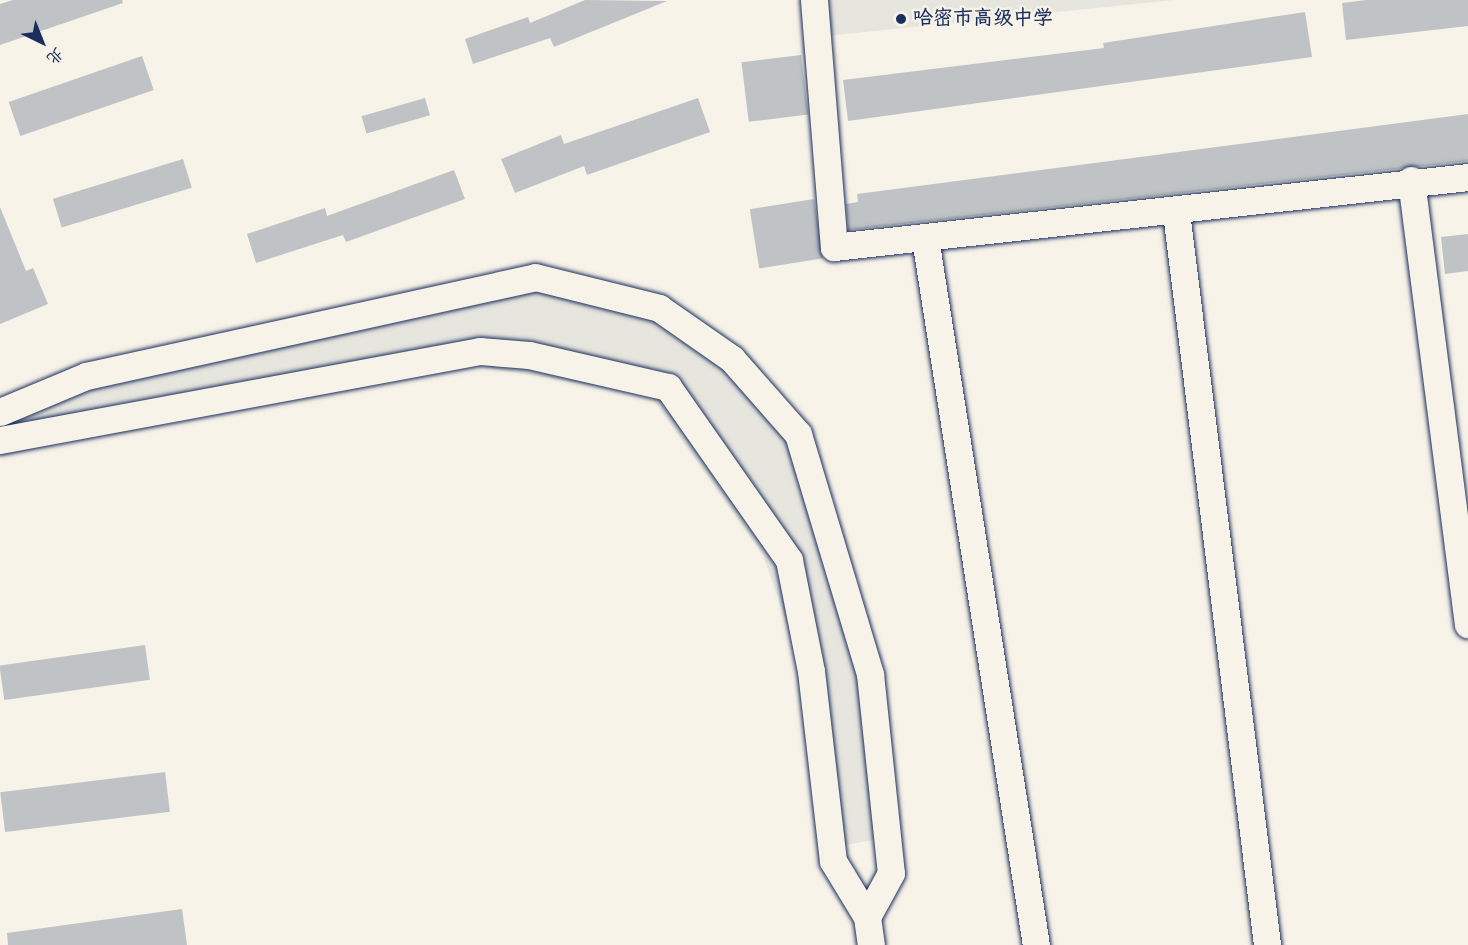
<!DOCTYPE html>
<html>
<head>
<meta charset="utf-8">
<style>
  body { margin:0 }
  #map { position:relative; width:1468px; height:945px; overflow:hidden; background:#f7f3e8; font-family:"Indie Flower","LXGW WenKai TC",sans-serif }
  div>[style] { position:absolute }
  .built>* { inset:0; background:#e6e5de }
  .building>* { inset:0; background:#c0c3c5; transform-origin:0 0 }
  .roads { filter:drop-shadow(0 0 2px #1b2f5e) drop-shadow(0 0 2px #1b2f5e) }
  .street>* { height:27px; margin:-13.5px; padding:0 13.5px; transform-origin:13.5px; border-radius:13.5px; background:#f7f3e8 }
  .dots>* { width:16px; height:16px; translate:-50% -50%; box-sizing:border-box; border:3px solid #f7f3e8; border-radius:50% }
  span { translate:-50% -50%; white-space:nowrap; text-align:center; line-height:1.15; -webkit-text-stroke:5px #f7f3e8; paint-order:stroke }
  .poi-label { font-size:20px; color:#1b2f5e; font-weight:700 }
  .left { translate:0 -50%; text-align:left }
  .north { position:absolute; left:12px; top:12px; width:60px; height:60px; -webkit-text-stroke:4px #f7f3e8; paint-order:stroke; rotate:137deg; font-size:16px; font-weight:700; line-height:24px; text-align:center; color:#1b2f5e }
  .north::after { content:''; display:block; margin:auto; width:21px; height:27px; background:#1b2f5e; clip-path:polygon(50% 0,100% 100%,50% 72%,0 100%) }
</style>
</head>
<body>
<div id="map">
  <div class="built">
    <i style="clip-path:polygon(825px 0,1174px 0,826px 36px)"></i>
    <i style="clip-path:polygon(561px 271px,670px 301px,750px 355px,802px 430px,842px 557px,889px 837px,830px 848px,810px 690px,763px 555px,650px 395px,470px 365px,125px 426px,0 457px,0 403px)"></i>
  </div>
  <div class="building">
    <i style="clip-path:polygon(13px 0,122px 0,123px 3px,0 45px,0 4px)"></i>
    <i style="clip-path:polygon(585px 0,667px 1px,554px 47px,550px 38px,473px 64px,465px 39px,528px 17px,530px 23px)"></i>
    <i style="clip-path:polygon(1366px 0,1468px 0,1468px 26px,1346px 40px,1342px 3px)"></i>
    <i style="clip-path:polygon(1305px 12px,1312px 57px,848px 121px,843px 80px,1104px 48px,1103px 43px)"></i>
    <i style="left:801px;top:55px;width:60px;height:60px;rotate:83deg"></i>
    <i style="left:142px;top:56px;width:36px;height:141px;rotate:71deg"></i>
    <i style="left:425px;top:98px;width:18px;height:66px;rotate:74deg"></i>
    <i style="clip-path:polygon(698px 98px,710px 132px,587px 175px,584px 166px,515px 193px,501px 159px,561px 135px,564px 144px)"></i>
    <i style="clip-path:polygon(1468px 114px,1468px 161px,848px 230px,846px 204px,858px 202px,857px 194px)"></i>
    <i style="left:183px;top:159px;width:30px;height:136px;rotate:73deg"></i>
    <i style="clip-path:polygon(454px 170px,465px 199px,346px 242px,343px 235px,256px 263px,247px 234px,325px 208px,327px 216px)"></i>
    <i style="left:814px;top:199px;width:60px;height:65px;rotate:81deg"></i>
    <i style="clip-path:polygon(0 207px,26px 271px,33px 268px,48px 304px,0 324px)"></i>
    <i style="clip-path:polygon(1468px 234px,1468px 271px,1445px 274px,1441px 237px)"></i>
    <i style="left:145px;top:645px;width:35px;height:147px;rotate:82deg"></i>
    <i style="left:165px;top:772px;width:40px;height:166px;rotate:83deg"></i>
    <i style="clip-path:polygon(182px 909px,187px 945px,8px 945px,7px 933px)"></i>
  </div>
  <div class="roads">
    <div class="street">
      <i style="left:814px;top:0;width:248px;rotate:85.4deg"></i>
      <i style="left:834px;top:247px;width:638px;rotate:-6.3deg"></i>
      <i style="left:1411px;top:180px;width:448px;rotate:82.7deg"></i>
      <i style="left:1176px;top:212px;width:739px;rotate:82.92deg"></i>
      <i style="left:925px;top:238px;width:716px;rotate:81.08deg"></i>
      <i style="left:0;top:412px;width:93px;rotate:-22.7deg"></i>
      <i style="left:86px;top:376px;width:460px;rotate:-12.4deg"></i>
      <i style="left:535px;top:277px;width:128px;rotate:14deg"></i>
      <i style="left:659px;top:308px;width:89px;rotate:34.9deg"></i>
      <i style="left:732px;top:359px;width:100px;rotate:48.7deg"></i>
      <i style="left:798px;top:434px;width:251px;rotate:73.3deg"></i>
      <i style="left:870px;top:674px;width:200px;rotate:84deg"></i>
      <i style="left:891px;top:873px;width:50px;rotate:118.6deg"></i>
      <i style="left:867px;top:917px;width:28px;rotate:82deg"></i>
      <i style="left:0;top:440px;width:488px;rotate:-10.5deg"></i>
      <i style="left:480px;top:351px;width:49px;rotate:4.7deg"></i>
      <i style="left:529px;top:355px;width:143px;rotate:13deg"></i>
      <i style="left:668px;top:387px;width:211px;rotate:55deg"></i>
      <i style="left:789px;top:560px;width:113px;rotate:78.8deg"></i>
      <i style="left:811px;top:671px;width:191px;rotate:83.4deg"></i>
      <i style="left:833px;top:861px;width:66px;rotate:58.7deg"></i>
    </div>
  </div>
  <div class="dots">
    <i style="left:901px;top:19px;background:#1b2f5e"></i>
  </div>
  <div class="poi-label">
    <span class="left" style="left:913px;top:19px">哈密市高级中学</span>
  </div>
  <div class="north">北</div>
</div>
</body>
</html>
